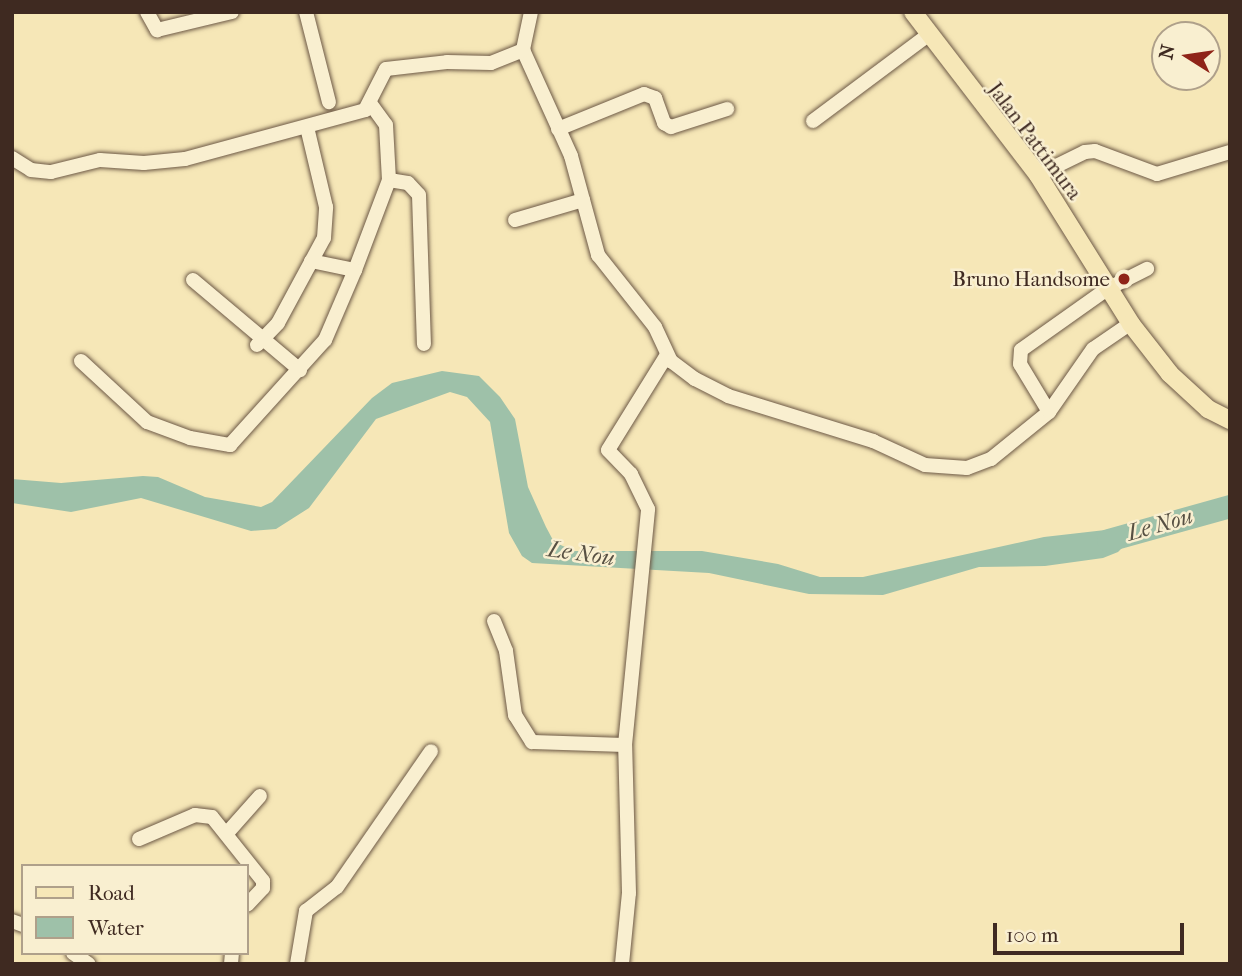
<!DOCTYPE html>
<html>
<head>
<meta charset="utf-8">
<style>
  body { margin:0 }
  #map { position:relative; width:1242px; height:976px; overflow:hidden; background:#f6e7b7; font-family:"IM FELL French Canon",serif }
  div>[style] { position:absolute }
  .water>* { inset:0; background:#9ec1a9 }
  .river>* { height:23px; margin:-11.5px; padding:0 11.5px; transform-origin:11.5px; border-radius:11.5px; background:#9ec1a9 }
  .roads { filter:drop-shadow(0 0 2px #6d5946) drop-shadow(0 0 2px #6d5946) }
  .minor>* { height:14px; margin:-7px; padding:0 7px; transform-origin:7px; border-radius:7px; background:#f9efd0 }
  .major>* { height:18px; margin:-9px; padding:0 9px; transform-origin:9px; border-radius:9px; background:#f6e7b7 }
  .dots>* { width:19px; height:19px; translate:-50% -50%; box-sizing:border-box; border:4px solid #f9efd0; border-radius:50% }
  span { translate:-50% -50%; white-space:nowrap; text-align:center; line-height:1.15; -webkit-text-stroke:5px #f9efd0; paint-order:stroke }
  .street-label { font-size:21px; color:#3f2a21 }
  .poi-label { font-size:21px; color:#3f2a21 }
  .right { translate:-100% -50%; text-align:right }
  .water-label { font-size:23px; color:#575043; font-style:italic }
  .frame { position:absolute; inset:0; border:14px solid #3f2a21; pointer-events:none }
  .legend { position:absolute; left:21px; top:864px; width:228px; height:91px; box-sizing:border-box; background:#f9efd0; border:2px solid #afa08a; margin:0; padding:9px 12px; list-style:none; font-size:21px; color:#3f2a21 }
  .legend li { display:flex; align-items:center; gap:14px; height:35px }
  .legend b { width:35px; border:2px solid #afa08a }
  .north { position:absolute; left:1151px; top:21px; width:70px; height:70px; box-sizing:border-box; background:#f9efd0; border:2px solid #afa08a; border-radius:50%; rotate:282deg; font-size:19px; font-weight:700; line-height:28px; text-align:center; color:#3f2a21 }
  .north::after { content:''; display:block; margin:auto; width:24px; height:32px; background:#8f2418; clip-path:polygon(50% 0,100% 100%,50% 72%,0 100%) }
  .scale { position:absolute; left:993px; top:923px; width:191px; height:32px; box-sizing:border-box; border:4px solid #3f2a21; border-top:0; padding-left:9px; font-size:21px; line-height:24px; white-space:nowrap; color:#3f2a21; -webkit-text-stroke:5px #f9efd0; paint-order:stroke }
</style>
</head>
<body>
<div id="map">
  <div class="water">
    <i style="clip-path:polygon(442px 371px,479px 376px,500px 397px,515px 419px,528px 487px,546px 527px,554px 542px,574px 551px,702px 551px,778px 564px,820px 577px,863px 577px,1044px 537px,1114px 529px,1137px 533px,1118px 552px,1103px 558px,1045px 566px,979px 567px,883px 595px,809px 594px,709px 573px,532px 563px,522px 556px,509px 533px,490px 422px,467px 397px,450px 392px,376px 419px,309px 508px,276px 529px,251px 531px,141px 498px,71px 512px,12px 503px,12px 479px,61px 483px,143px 476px,158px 477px,205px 497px,261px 507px,272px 502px,372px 398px,392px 383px)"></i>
  </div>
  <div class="river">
    <i style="left:1108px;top:540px;width:127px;rotate:-15.6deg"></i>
  </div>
  <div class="roads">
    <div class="minor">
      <i style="left:147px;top:12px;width:21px;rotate:61deg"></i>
      <i style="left:157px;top:30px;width:77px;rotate:-13.5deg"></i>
      <i style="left:306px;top:12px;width:93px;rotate:75.7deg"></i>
      <i style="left:531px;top:12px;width:39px;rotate:102deg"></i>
      <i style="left:523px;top:50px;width:116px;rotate:65.6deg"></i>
      <i style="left:571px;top:156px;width:103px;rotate:74.7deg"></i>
      <i style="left:598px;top:255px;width:92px;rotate:51.6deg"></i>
      <i style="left:655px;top:327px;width:38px;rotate:65deg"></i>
      <i style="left:671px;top:361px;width:30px;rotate:37deg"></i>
      <i style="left:695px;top:379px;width:37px;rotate:27deg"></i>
      <i style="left:728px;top:396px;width:152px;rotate:17.2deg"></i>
      <i style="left:873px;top:441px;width:57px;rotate:24.8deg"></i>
      <i style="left:925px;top:465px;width:42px;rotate:4.1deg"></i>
      <i style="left:967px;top:468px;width:26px;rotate:-21deg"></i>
      <i style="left:991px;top:459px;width:75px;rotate:-39deg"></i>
      <i style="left:1049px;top:412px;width:77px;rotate:-55.1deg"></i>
      <i style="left:1093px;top:349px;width:46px;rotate:-34.4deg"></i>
      <i style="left:370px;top:103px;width:27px;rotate:54deg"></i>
      <i style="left:386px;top:125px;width:55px;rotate:86.9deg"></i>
      <i style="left:389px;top:180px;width:19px;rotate:9deg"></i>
      <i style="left:408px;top:183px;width:16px;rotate:47deg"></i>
      <i style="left:419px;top:195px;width:149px;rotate:88.1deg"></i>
      <i style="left:813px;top:121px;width:144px;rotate:-36.8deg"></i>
      <i style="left:558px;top:129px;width:93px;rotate:-22.1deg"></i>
      <i style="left:644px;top:94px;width:12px;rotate:20deg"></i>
      <i style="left:655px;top:98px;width:27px;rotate:70deg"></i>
      <i style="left:664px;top:123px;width:8px;rotate:30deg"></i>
      <i style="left:671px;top:127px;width:59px;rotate:-17.8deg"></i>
      <i style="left:12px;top:158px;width:22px;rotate:32deg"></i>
      <i style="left:31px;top:170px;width:20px;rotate:6deg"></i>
      <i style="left:51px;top:172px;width:50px;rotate:-13.8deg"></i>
      <i style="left:100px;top:160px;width:44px;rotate:3.9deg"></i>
      <i style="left:144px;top:163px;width:41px;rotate:-5.6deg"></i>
      <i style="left:185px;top:159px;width:187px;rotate:-15.2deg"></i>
      <i style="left:365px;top:110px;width:46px;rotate:-62.9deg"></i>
      <i style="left:386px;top:69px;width:61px;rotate:-6.5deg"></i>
      <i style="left:447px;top:62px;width:44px;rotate:1.3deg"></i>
      <i style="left:491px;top:63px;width:35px;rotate:-22deg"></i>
      <i style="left:1038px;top:175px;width:52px;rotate:-26.1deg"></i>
      <i style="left:1085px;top:152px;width:10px;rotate:-6deg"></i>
      <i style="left:1095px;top:151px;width:66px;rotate:20.4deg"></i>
      <i style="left:1157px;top:174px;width:76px;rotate:-16.8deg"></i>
      <i style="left:515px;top:220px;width:71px;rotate:-16.4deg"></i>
      <i style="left:311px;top:261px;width:45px;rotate:11.6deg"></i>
      <i style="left:355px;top:270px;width:96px;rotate:-69.3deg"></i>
      <i style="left:193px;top:280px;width:140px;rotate:40.1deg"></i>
      <i style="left:257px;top:345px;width:30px;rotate:-46deg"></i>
      <i style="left:278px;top:323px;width:97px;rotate:-61.6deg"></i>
      <i style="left:324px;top:238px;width:31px;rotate:-86deg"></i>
      <i style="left:326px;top:207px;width:82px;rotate:-103.4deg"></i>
      <i style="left:81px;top:361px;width:90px;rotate:42.7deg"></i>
      <i style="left:147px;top:422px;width:46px;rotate:20.4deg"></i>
      <i style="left:190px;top:438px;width:41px;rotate:9.9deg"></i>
      <i style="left:230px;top:445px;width:142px;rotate:-47.9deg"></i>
      <i style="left:325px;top:340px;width:76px;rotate:-66.8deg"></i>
      <i style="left:1049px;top:412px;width:56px;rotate:-121.1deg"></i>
      <i style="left:1020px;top:364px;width:14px;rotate:-86deg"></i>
      <i style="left:1021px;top:350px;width:105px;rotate:-35.3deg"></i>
      <i style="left:1107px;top:289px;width:45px;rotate:-26.6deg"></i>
      <i style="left:494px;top:621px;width:32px;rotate:68deg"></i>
      <i style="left:506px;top:651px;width:65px;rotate:82deg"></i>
      <i style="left:515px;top:715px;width:32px;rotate:58deg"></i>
      <i style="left:532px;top:742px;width:93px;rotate:1.8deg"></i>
      <i style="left:228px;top:832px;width:48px;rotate:-48.4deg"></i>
      <i style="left:139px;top:839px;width:61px;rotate:-23.2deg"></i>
      <i style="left:195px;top:815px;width:17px;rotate:7deg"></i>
      <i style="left:212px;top:817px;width:82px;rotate:51.4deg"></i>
      <i style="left:263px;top:881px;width:7px;rotate:90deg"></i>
      <i style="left:263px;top:888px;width:23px;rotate:133deg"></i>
      <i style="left:12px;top:921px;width:12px;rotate:20deg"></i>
      <i style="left:73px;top:953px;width:19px;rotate:35deg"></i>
      <i style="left:231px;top:964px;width:11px;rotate:-85deg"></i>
      <i style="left:297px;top:964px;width:54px;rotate:-80.4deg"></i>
      <i style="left:306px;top:911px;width:39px;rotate:-38deg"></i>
      <i style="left:337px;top:887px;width:165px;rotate:-55.3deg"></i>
      <i style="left:622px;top:964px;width:71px;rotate:-84.4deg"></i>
      <i style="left:629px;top:893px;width:148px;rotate:-91.5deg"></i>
      <i style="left:625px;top:745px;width:237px;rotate:-84.4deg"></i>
      <i style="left:648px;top:509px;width:39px;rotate:-116deg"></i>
      <i style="left:631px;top:474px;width:33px;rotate:-134deg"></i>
      <i style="left:608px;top:450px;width:112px;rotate:-58.2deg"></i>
    </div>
    <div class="major">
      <i style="left:913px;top:12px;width:205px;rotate:52.5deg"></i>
      <i style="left:1038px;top:175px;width:176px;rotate:58deg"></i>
      <i style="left:1131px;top:324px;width:63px;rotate:52deg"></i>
      <i style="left:1170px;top:374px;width:52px;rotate:42.6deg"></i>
      <i style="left:1208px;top:409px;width:25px;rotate:27deg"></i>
    </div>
  </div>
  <div class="dots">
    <i style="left:1124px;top:279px;background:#8f2418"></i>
  </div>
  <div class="street-label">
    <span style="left:1035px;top:141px;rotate:53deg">Jalan Pattimura</span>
  </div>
  <div class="poi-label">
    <span class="right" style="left:1110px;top:279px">Bruno Handsome</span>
  </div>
  <div class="water-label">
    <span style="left:1160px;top:525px;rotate:-16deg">Le Nou</span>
    <span style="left:581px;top:554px;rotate:8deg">Le Nou</span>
  </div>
  <div class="frame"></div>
  <ul class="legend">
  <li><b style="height:9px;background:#f6e7b7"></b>Road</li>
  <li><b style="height:19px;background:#9ec1a9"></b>Water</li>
  </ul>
  <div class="north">N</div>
  <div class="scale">100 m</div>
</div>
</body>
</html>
